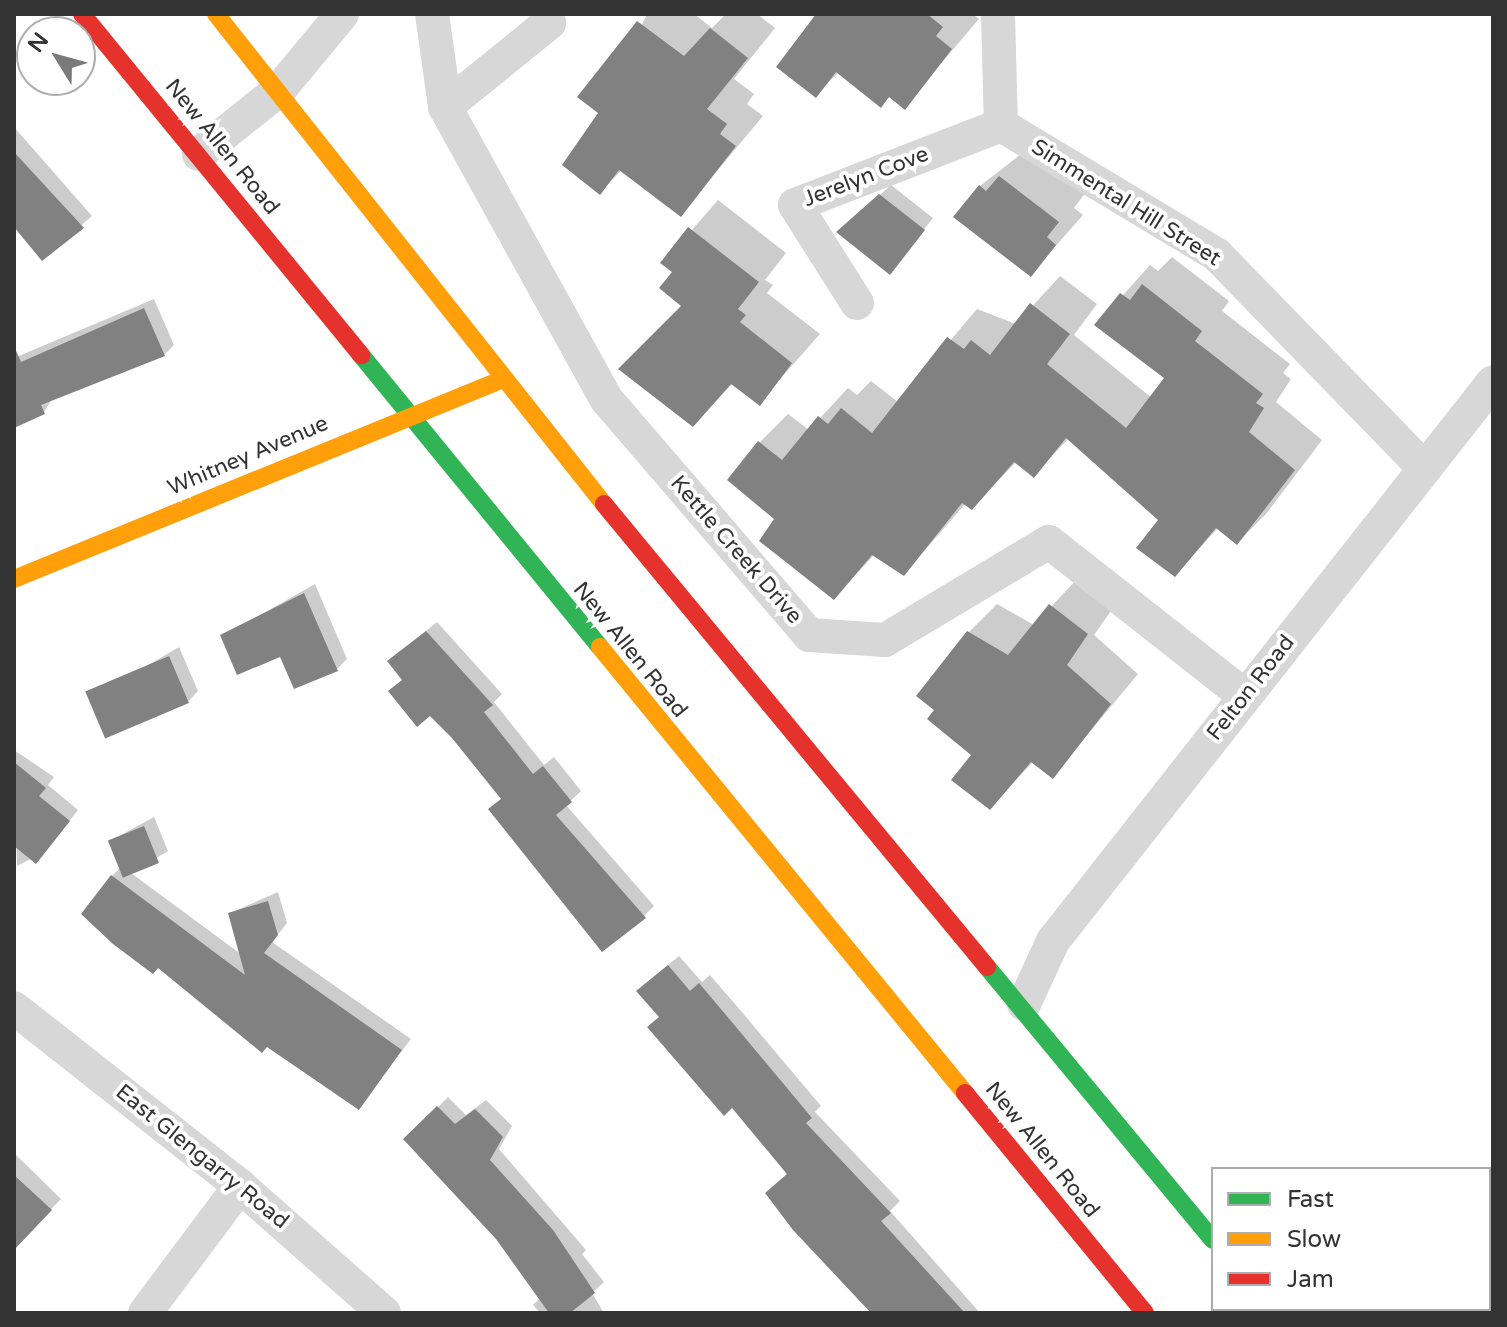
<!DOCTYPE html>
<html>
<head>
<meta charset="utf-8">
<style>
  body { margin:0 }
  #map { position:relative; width:1507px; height:1327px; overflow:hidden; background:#fff; font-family:"Varela Round",sans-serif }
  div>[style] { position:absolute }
  .shadow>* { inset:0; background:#0003 }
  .building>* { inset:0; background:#818181; transform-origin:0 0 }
  .street>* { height:34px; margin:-17px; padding:0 17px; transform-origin:17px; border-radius:17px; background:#d7d7d7 }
  .fast>* { height:18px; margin:-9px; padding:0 9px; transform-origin:9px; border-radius:9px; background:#30b455 }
  .slow>* { height:18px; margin:-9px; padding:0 9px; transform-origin:9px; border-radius:9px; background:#ff9f0a }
  .jam>* { height:18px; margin:-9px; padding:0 9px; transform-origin:9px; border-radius:9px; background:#e5322d }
  span { translate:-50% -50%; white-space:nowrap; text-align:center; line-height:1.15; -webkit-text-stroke:8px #fff; paint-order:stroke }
  .street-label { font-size:22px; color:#333 }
  .frame { position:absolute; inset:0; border:16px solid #333; pointer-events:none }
  .legend { position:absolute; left:1211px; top:1167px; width:280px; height:144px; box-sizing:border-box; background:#fff; border:2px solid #adadad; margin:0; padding:10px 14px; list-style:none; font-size:24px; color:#333 }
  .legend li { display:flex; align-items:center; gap:16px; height:40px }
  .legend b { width:40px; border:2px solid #adadad }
  .north { position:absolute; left:16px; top:16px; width:80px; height:80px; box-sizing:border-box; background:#fff; border:2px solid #adadad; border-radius:50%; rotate:307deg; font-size:22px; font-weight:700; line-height:32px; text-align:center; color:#333 }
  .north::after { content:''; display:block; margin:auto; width:28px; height:36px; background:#7a7a7a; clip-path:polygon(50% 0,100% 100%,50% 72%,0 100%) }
</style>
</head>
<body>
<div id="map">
  <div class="shadow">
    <i style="clip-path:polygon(647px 14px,694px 14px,712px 28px,726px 14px,757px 14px,775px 28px,734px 79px,754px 94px,747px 104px,763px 116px,681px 214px,622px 170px,600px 192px,601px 113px)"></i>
    <i style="clip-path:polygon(972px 14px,979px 19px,904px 107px,890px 96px,881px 105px,839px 72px,816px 95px,815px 14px)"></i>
    <i style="clip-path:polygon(14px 127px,92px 216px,42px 259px,14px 226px)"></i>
    <i style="clip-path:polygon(1029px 148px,1086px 192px,1074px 208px,1083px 215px,1031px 274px,980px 186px)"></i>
    <i style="clip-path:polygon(891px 185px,933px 218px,890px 273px,839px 232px)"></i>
    <i style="clip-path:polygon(718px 200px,786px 253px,765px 280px,773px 285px,767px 293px,820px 334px,759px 403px,733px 383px,693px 425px,684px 306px,675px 272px,663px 263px)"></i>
    <i style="clip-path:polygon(1172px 257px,1229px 301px,1222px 311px,1290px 364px,1283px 373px,1291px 379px,1276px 402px,1322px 440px,1266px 514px,1237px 543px,1218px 528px,1175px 575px,1160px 519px,1069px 438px,1034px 475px,1016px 462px,972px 508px,966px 503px,904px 574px,875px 554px,834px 598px,777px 519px,759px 443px,788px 414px,809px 430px,848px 388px,857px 395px,871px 381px,898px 402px,977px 309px,1016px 324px,1060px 276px,1097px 304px,1074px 335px,1152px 398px,1167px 378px,1097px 324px,1150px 265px,1158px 271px)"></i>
    <i style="clip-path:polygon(154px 299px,174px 345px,164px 355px,52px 399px,44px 412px,14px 423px,14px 358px)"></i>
    <i style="clip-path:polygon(1079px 577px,1115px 605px,1094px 635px,1138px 674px,1053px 776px,1034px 761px,990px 807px,974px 754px,937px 710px,968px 633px,997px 604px,1034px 625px)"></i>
    <i style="clip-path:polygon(315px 584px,347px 659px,337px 669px,223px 636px)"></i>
    <i style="clip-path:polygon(437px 622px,502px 694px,494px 702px,544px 765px,554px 757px,581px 791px,566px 805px,654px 906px,644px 916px,503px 798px,403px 679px,400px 652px)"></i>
    <i style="clip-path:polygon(179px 647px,198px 691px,188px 702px,90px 699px)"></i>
    <i style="clip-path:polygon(14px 750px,54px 777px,48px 785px,78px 810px,46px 851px,17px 866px)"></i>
    <i style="clip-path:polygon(154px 817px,168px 851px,131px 873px,242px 955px,230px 913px,278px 892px,287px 923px,272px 942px,411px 1039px,358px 1108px,112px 876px,121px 867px,110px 841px)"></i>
    <i style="clip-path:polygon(679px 956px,702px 982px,710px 975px,741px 1011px,821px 1106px,815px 1112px,900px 1201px,890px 1211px,980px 1313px,897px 1313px,661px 1016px,649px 981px)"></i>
    <i style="clip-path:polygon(448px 1097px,466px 1115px,486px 1100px,512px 1126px,499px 1149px,586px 1250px,582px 1254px,604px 1282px,592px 1293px,604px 1313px,540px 1313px,533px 1305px,540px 1298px,497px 1237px,406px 1140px)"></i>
    <i style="clip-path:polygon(14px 1153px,61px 1199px,15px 1246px,14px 1246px)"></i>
  </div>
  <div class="building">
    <i style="clip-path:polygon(816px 14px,927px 14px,943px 27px,936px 36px,952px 49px,905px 110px,889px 97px,881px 108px,836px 72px,816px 98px,776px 67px)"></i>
    <i style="clip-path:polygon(637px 21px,684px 56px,710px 28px,748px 58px,707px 109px,727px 124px,720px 134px,736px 146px,681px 217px,619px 170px,600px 195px,562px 165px,598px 113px,577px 97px)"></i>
    <i style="clip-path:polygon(14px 152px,84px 228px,42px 261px,14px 227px)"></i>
    <i style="clip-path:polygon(999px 176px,1059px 222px,1047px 237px,1056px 245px,1031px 277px,953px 217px,979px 185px,986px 191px)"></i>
    <i style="clip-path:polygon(879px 194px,925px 230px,890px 275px,836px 232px)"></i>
    <i style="clip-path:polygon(688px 227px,759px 282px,738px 309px,746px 315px,740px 322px,792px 363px,760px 406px,731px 384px,693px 427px,618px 369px,681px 306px,659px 288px,672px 272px,660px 263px)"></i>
    <i style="clip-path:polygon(1142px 284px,1202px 331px,1195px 341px,1263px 394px,1256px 403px,1264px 408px,1249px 432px,1295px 470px,1237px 545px,1216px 528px,1175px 577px,1136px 548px,1158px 520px,1066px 438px,1034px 478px,1014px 462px,972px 510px,962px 503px,904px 576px,872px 555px,834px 600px,759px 541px,774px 519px,727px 480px,758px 441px,782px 460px,818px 416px,828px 424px,841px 408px,872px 433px,947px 337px,964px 349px,971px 340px,990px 355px,1030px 303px,1070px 334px,1047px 364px,1126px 428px,1164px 378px,1094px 325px,1120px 293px,1130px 300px)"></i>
    <i style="clip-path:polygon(144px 308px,165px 356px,41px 405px,45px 414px,14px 428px,14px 346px,21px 362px)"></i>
    <i style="clip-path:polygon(304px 593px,338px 671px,294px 689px,280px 657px,237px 675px,220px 635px)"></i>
    <i style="clip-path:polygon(1049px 604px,1088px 634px,1067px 665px,1111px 704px,1053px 779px,1031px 762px,990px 810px,951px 780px,971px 755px,927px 719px,934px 710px,916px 696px,967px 631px,1008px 655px)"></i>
    <i style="clip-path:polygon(426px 631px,493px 705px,484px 712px,533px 774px,543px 766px,572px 802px,556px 815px,646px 918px,602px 952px,488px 809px,501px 799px,452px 738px,430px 716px,417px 727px,388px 691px,402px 680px,387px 661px)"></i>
    <i style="left:169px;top:656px;width:51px;height:91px;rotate:67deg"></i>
    <i style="clip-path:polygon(14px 762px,46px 788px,39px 796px,70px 821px,36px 864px,14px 846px)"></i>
    <i style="left:144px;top:826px;width:40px;height:39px;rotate:68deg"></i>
    <i style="clip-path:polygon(111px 875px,245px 975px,228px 913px,268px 901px,278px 935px,264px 953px,402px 1050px,359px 1110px,267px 1047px,262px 1053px,158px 968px,153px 974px,113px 944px,81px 914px)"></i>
    <i style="clip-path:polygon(668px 965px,690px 991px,699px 983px,731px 1021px,812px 1118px,806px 1123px,891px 1213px,881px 1221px,965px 1313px,871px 1313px,793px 1230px,765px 1193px,787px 1174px,732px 1108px,724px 1116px,647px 1027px,659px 1017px,636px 991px)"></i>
    <i style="clip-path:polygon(437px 1106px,455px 1124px,475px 1109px,503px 1137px,490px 1160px,553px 1230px,595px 1293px,570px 1313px,549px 1313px,496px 1239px,403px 1139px)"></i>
    <i style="clip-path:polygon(14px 1175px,52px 1210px,14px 1250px)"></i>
  </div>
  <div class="street">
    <i style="left:432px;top:14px;width:94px;rotate:82deg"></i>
    <i style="left:445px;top:107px;width:335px;rotate:61.1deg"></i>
    <i style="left:607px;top:400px;width:310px;rotate:49.3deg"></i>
    <i style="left:809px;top:635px;width:76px;rotate:3.8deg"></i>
    <i style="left:885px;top:640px;width:191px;rotate:-30.9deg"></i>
    <i style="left:1049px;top:542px;width:249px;rotate:38.2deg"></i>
    <i style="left:998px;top:14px;width:111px;rotate:88.5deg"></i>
    <i style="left:445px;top:107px;width:134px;rotate:-38.9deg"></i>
    <i style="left:1001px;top:125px;width:252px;rotate:31deg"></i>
    <i style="left:1217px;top:255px;width:298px;rotate:45.8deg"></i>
    <i style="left:199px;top:154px;width:104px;rotate:-38.7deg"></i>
    <i style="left:280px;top:89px;width:97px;rotate:-50.4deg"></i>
    <i style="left:857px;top:303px;width:116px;rotate:-122.3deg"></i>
    <i style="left:795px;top:205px;width:221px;rotate:-21.2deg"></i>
    <i style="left:1024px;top:1004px;width:69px;rotate:-65.3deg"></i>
    <i style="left:1053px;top:941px;width:711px;rotate:-51.79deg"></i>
    <i style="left:14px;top:1008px;width:288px;rotate:38.2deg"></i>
    <i style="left:240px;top:1186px;width:192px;rotate:41.4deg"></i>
    <i style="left:145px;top:1313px;width:159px;rotate:-53.2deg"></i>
  </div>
  <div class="fast">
    <i style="left:361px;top:355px;width:377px;rotate:50.7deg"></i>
    <i style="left:987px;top:967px;width:354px;rotate:50.4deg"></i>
  </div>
  <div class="slow">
    <i style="left:216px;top:14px;width:625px;rotate:51.63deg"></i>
    <i style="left:14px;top:579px;width:526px;rotate:-22.23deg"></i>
    <i style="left:600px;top:647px;width:576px;rotate:50.7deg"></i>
    <i style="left:1268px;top:1309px;width:6px;rotate:45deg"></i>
  </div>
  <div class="jam">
    <i style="left:82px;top:14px;width:441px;rotate:50.7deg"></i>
    <i style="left:604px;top:504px;width:601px;rotate:50.4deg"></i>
    <i style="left:965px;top:1093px;width:284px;rotate:50.7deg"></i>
  </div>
  <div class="street-label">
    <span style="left:222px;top:147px;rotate:51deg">New Allen Road</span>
    <span style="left:866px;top:177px;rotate:-21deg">Jerelyn Cove</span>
    <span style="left:1126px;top:203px;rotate:32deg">Simmental Hill Street</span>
    <span style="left:248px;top:456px;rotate:-23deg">Whitney Avenue</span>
    <span style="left:736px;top:550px;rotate:49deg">Kettle Creek Drive</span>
    <span style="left:630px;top:650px;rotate:51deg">New Allen Road</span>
    <span style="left:1251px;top:688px;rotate:-52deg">Felton Road</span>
    <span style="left:1042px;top:1150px;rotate:51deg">New Allen Road</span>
    <span style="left:202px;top:1157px;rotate:39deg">East Glengarry Road</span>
  </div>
  <div class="frame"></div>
  <ul class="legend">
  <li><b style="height:10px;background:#30b455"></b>Fast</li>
  <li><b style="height:10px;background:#ff9f0a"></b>Slow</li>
  <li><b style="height:10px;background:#e5322d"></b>Jam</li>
  </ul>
  <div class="north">N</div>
</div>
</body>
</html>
